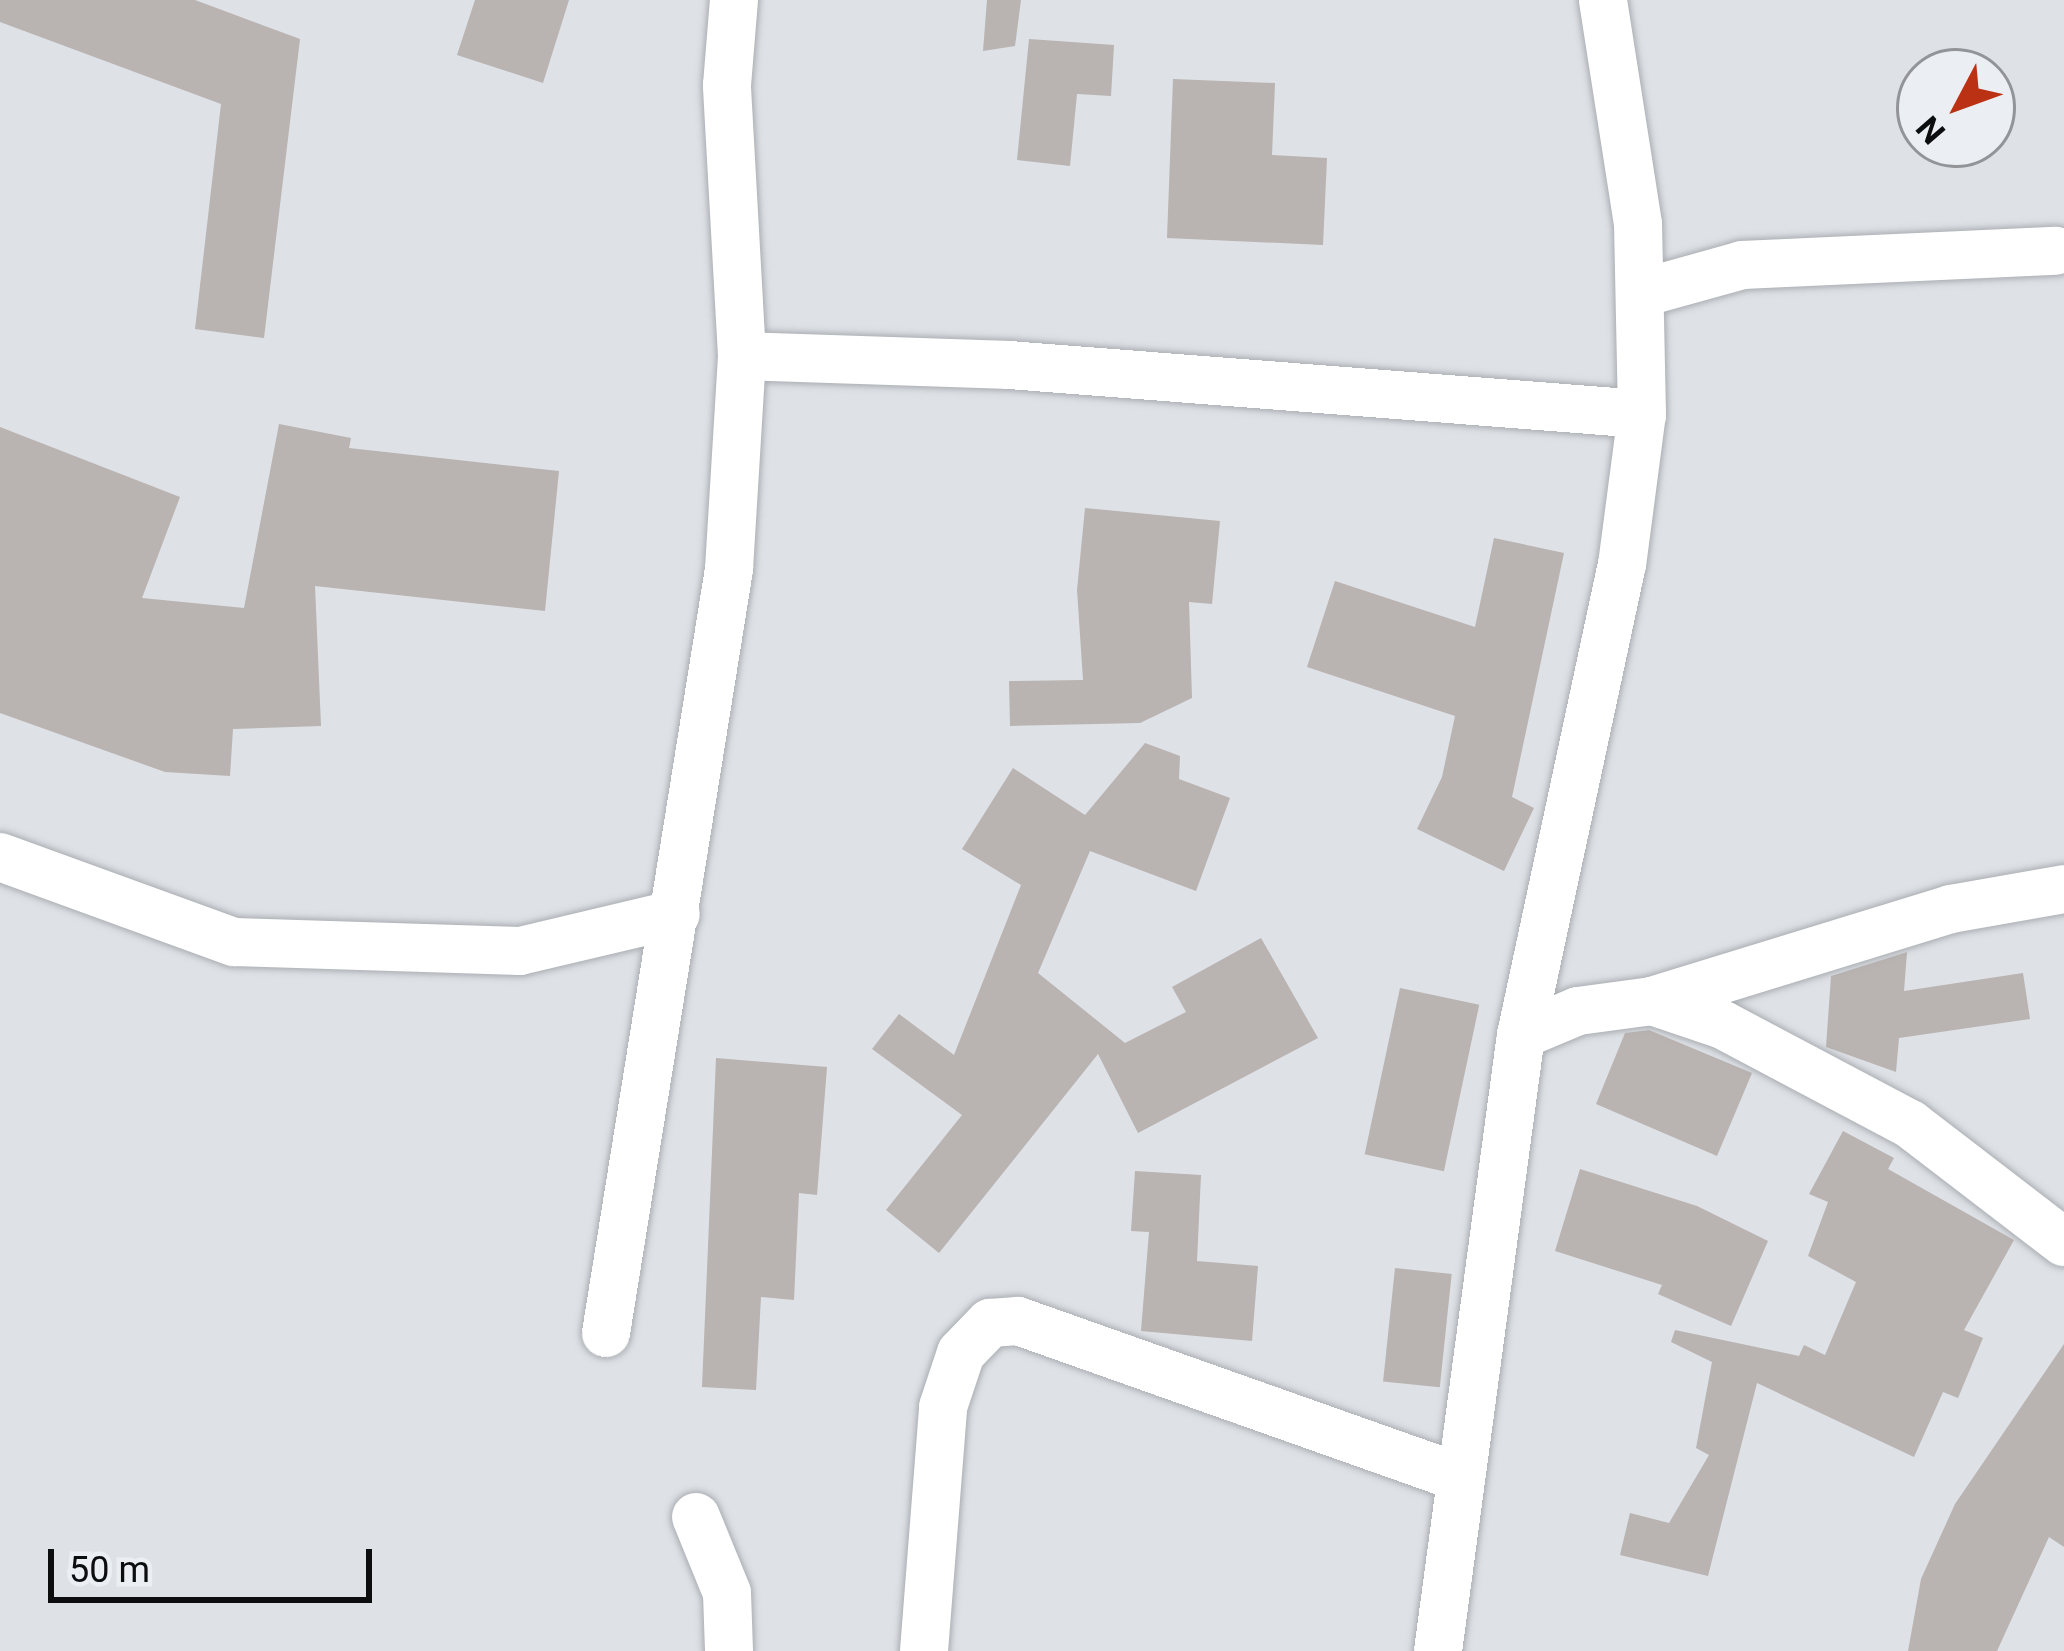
<!DOCTYPE html>
<html>
<head>
<meta charset="utf-8">
<style>
  body { margin:0 }
  #map { position:relative; width:2064px; height:1651px; overflow:hidden; background:#dee1e6; font-family:Roboto,sans-serif }
  div>[style] { position:absolute }
  .building>* { inset:0; background:#b9b3b1; transform-origin:0 0 }
  .roads { filter:drop-shadow(0 0 3px #aaaeb2) drop-shadow(0 0 3px #aaaeb2) }
  .minor>* { height:48px; margin:-24px; padding:0 24px; transform-origin:24px; border-radius:24px; background:#fff }
  span { translate:-50% -50%; white-space:nowrap; text-align:center; line-height:1.15; -webkit-text-stroke:12px #ebeef3; paint-order:stroke }
  .north { position:absolute; left:1896px; top:48px; width:120px; height:120px; box-sizing:border-box; background:#ebeef3; border:3px solid #929498; border-radius:50%; rotate:229deg; font-size:33px; font-weight:700; line-height:48px; text-align:center; color:#0c0d0f }
  .north::after { content:''; display:block; margin:auto; width:42px; height:54px; background:#bb3113; clip-path:polygon(50% 0,100% 100%,50% 72%,0 100%) }
  .scale { position:absolute; left:48px; top:1549px; width:324px; height:54px; box-sizing:border-box; border:6px solid #0c0d0f; border-top:0; padding-left:15px; font-size:36px; line-height:42px; white-space:nowrap; color:#0c0d0f; -webkit-text-stroke:9px #ebeef3; paint-order:stroke }
</style>
</head>
<body>
<div id="map">
  <div class="building">
    <i style="clip-path:polygon(0 0,195px 0,300px 39px,264px 338px,195px 329px,221px 104px,0 22px)"></i>
    <i style="clip-path:polygon(475px 0,569px 0,543px 83px,457px 55px)"></i>
    <i style="clip-path:polygon(987px 0,1021px 0,1015px 46px,983px 51px)"></i>
    <i style="clip-path:polygon(1029px 39px,1114px 45px,1111px 96px,1077px 94px,1070px 166px,1017px 160px)"></i>
    <i style="clip-path:polygon(1173px 79px,1275px 83px,1272px 155px,1327px 158px,1323px 245px,1167px 238px)"></i>
    <i style="clip-path:polygon(279px 424px,351px 438px,349px 448px,559px 471px,545px 611px,315px 586px,321px 726px,233px 729px,230px 776px,165px 772px,0 713px,0 427px,180px 497px,142px 598px,244px 608px)"></i>
    <i style="clip-path:polygon(1085px 508px,1220px 521px,1212px 604px,1189px 602px,1192px 698px,1140px 723px,1010px 726px,1009px 681px,1083px 680px,1077px 590px)"></i>
    <i style="clip-path:polygon(1494px 538px,1564px 553px,1512px 797px,1534px 808px,1504px 871px,1417px 829px,1442px 777px,1455px 716px,1307px 667px,1335px 581px,1475px 627px)"></i>
    <i style="clip-path:polygon(1145px 743px,1180px 756px,1179px 779px,1230px 798px,1196px 891px,1090px 851px,1038px 973px,1125px 1043px,1186px 1012px,1172px 987px,1261px 938px,1318px 1038px,1138px 1133px,1098px 1054px,939px 1253px,886px 1210px,962px 1115px,872px 1049px,899px 1014px,954px 1055px,1021px 885px,962px 849px,1013px 768px,1085px 815px)"></i>
    <i style="clip-path:polygon(1907px 952px,1904px 991px,2023px 973px,2030px 1019px,1899px 1038px,1896px 1072px,1826px 1047px,1831px 976px)"></i>
    <i style="left:1400px;top:988px;width:81px;height:170px;rotate:12deg"></i>
    <i style="clip-path:polygon(1649px 1030px,1752px 1073px,1717px 1156px,1596px 1104px,1625px 1033px)"></i>
    <i style="clip-path:polygon(716px 1058px,827px 1067px,817px 1195px,799px 1193px,794px 1300px,761px 1297px,756px 1390px,702px 1387px)"></i>
    <i style="clip-path:polygon(1843px 1131px,1894px 1158px,1888px 1169px,2014px 1240px,1964px 1330px,1983px 1338px,1958px 1398px,1943px 1392px,1914px 1457px,1757px 1383px,1708px 1576px,1620px 1555px,1630px 1513px,1669px 1523px,1709px 1455px,1696px 1448px,1712px 1362px,1671px 1342px,1675px 1330px,1799px 1356px,1804px 1345px,1825px 1355px,1856px 1282px,1808px 1256px,1828px 1202px,1809px 1194px)"></i>
    <i style="clip-path:polygon(1580px 1169px,1697px 1206px,1768px 1241px,1731px 1326px,1658px 1294px,1662px 1285px,1555px 1251px)"></i>
    <i style="clip-path:polygon(1135px 1171px,1201px 1175px,1197px 1261px,1258px 1266px,1252px 1341px,1141px 1331px,1149px 1232px,1131px 1231px)"></i>
    <i style="left:1395px;top:1268px;width:57px;height:114px;rotate:6deg"></i>
    <i style="clip-path:polygon(2064px 1344px,2064px 1547px,2049px 1537px,1997px 1651px,1908px 1651px,1921px 1579px,1955px 1504px)"></i>
  </div>
  <div class="roads">
    <div class="minor">
      <i style="left:1642px;top:293px;width:104px;rotate:-15.6deg"></i>
      <i style="left:1742px;top:265px;width:314px;rotate:-2.6deg"></i>
      <i style="left:742px;top:356px;width:267px;rotate:1.9deg"></i>
      <i style="left:1009px;top:365px;width:635px;rotate:4.43deg"></i>
      <i style="left:0;top:857px;width:249px;rotate:20deg"></i>
      <i style="left:234px;top:942px;width:286px;rotate:1.8deg"></i>
      <i style="left:520px;top:951px;width:160px;rotate:-13.3deg"></i>
      <i style="left:1652px;top:1001px;width:313px;rotate:-17.1deg"></i>
      <i style="left:1951px;top:909px;width:115px;rotate:-10deg"></i>
      <i style="left:1521px;top:1035px;width:62px;rotate:-22.8deg"></i>
      <i style="left:1578px;top:1011px;width:75px;rotate:-7.7deg"></i>
      <i style="left:1652px;top:1001px;width:75px;rotate:18.7deg"></i>
      <i style="left:1723px;top:1025px;width:212px;rotate:27.9deg"></i>
      <i style="left:1910px;top:1124px;width:194px;rotate:37.5deg"></i>
      <i style="left:606px;top:1333px;width:774px;rotate:-80.85deg"></i>
      <i style="left:729px;top:569px;width:213px;rotate:-86.5deg"></i>
      <i style="left:742px;top:356px;width:271px;rotate:-93.2deg"></i>
      <i style="left:727px;top:85px;width:85px;rotate:-85.3deg"></i>
      <i style="left:696px;top:1517px;width:82px;rotate:67.8deg"></i>
      <i style="left:727px;top:1593px;width:58px;rotate:88deg"></i>
      <i style="left:924px;top:1651px;width:245px;rotate:-85.5deg"></i>
      <i style="left:943px;top:1407px;width:57px;rotate:-71.6deg"></i>
      <i style="left:961px;top:1353px;width:42px;rotate:-46deg"></i>
      <i style="left:990px;top:1323px;width:28px;rotate:-4deg"></i>
      <i style="left:1018px;top:1321px;width:468px;rotate:19.5deg"></i>
      <i style="left:1438px;top:1651px;width:622px;rotate:-82.33deg"></i>
      <i style="left:1521px;top:1035px;width:481px;rotate:-77.9deg"></i>
      <i style="left:1622px;top:565px;width:152px;rotate:-82.5deg"></i>
      <i style="left:1642px;top:414px;width:190px;rotate:-91.2deg"></i>
      <i style="left:1638px;top:224px;width:227px;rotate:-98.9deg"></i>
    </div>
  </div>
  <div class="north">N</div>
  <div class="scale">50 m</div>
</div>
</body>
</html>
